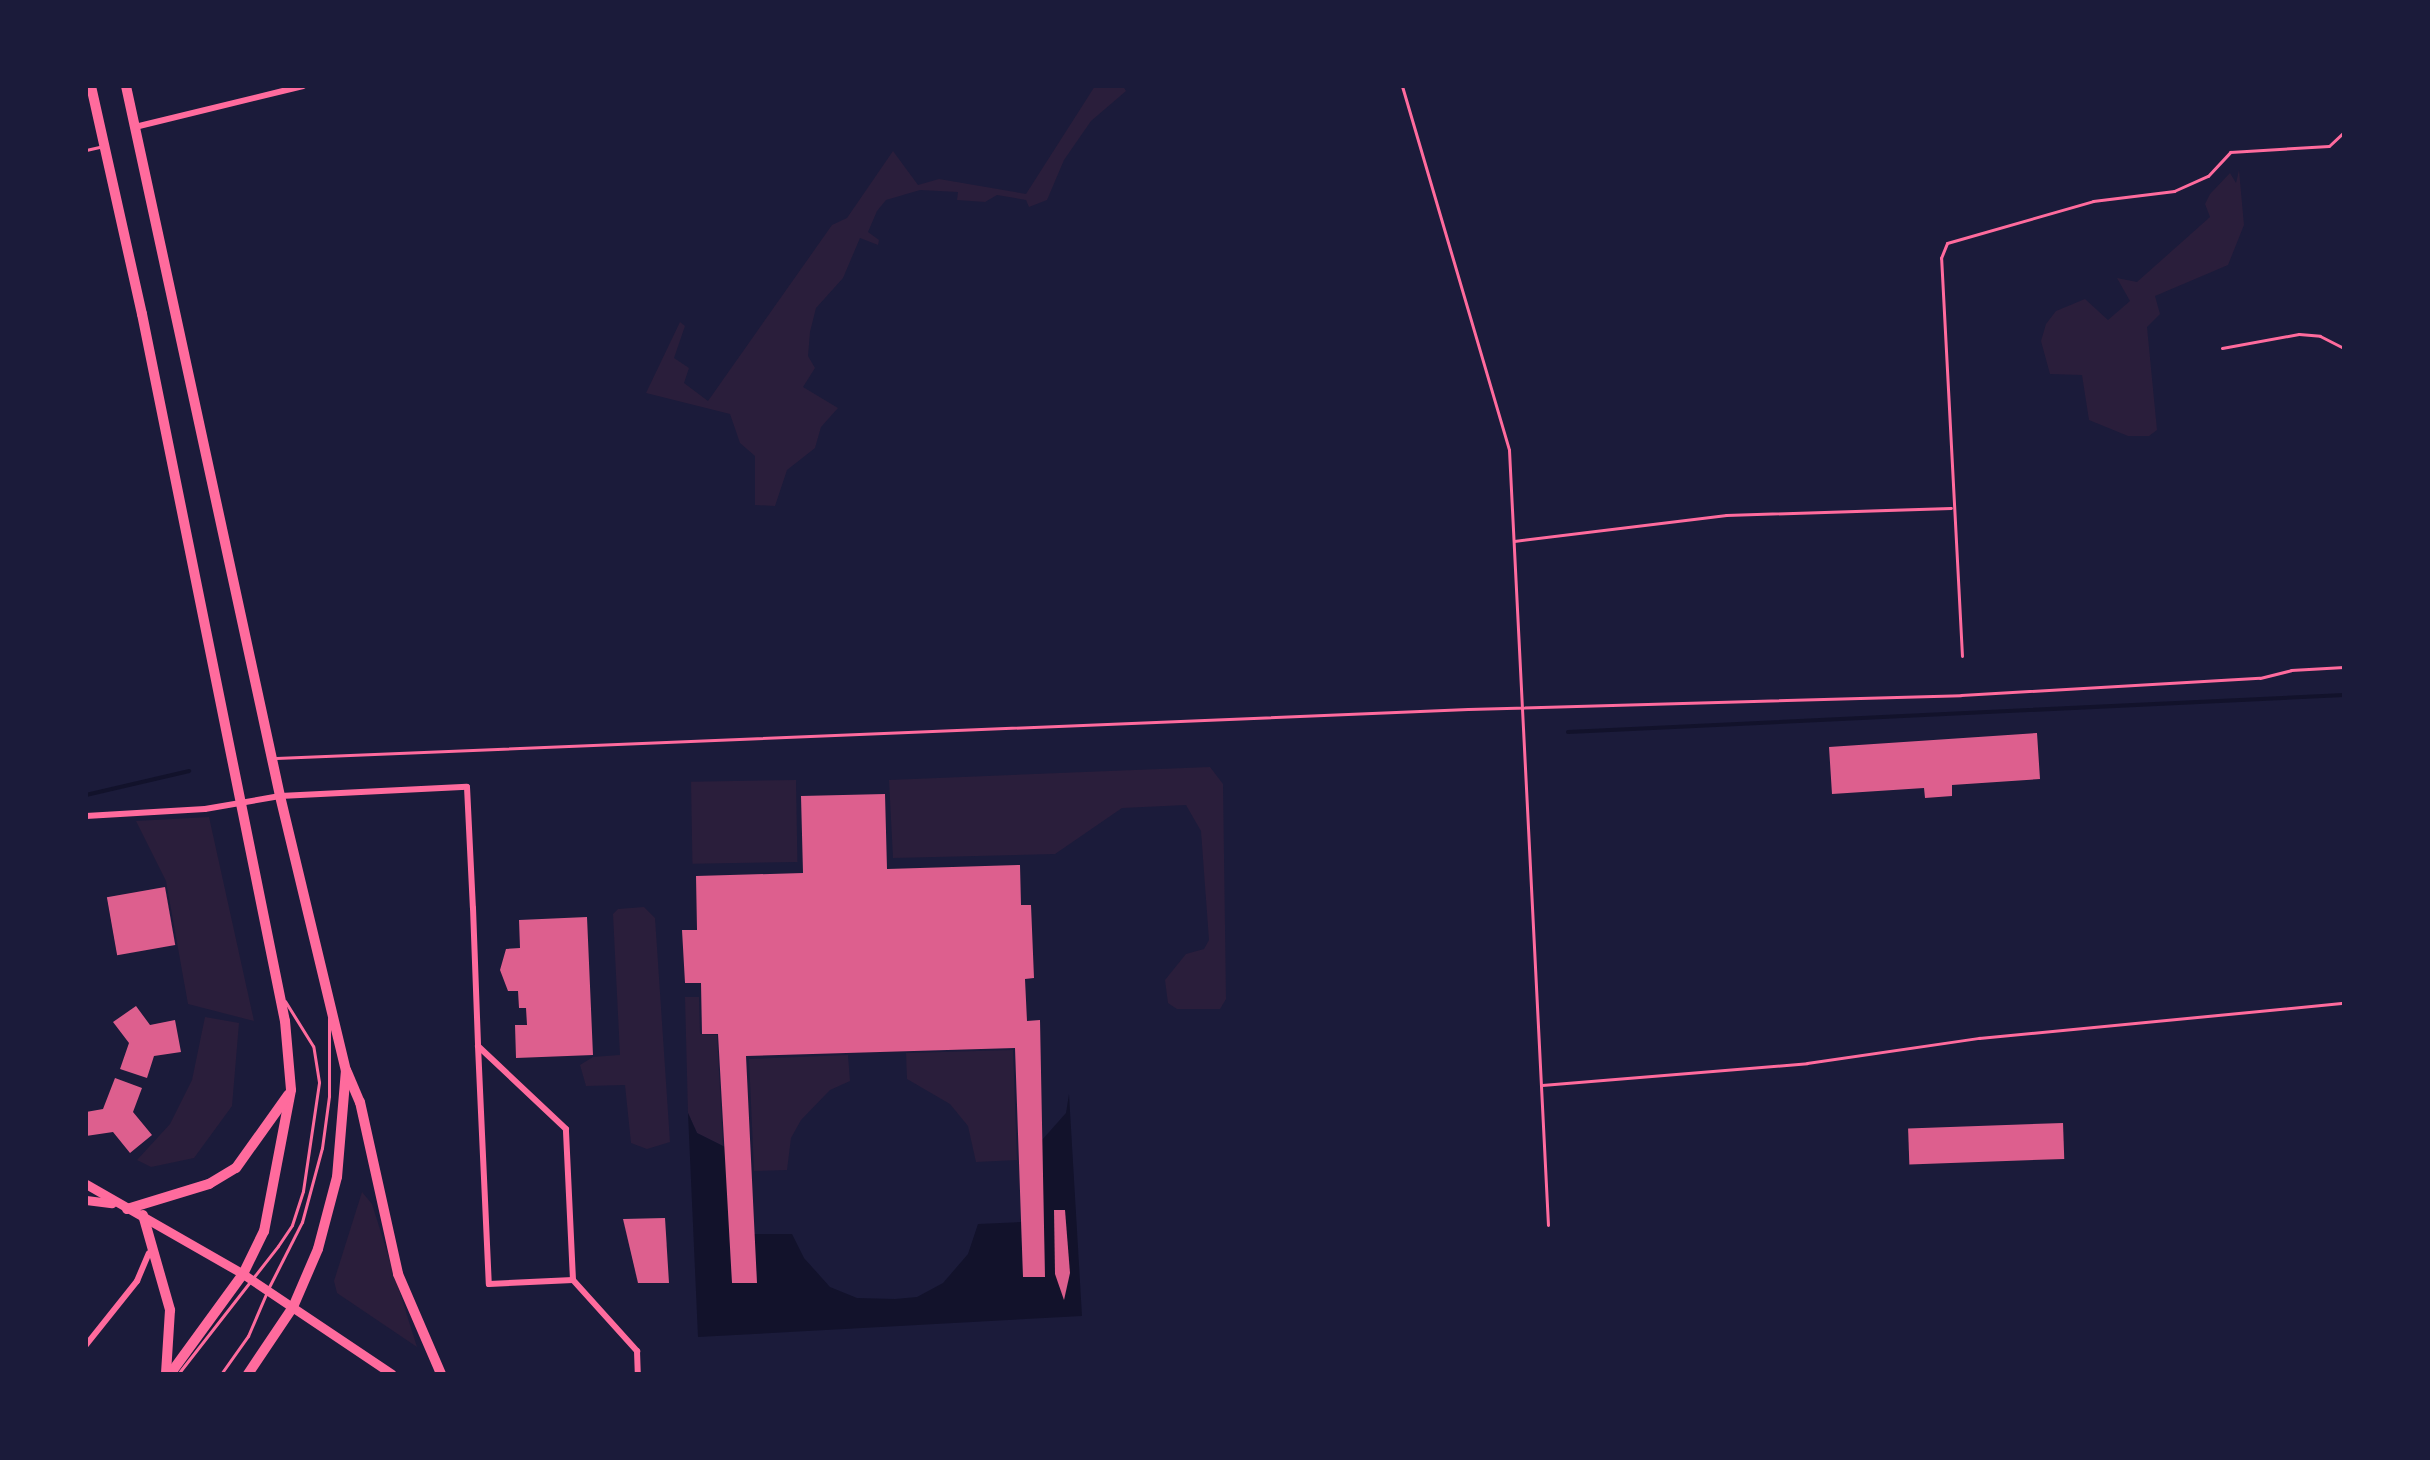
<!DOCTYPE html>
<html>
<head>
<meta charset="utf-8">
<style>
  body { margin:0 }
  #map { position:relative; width:2430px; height:1460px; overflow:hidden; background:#1b1b3a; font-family:Raleway,sans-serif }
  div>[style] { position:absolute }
  .green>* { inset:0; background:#2a1e3b; transform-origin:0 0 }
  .water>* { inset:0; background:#12122b }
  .stream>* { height:4px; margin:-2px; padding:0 2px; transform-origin:2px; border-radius:2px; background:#12122b }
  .building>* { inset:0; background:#dd5f8e; transform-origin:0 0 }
  .service>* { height:3px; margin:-1.5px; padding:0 1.5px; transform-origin:1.5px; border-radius:1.5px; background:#ff6b9d }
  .minor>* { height:6px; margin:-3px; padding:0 3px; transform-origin:3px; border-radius:3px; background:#ff6b9d }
  .secondary>* { height:9px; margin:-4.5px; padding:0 4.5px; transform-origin:4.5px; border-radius:4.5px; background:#ff6b9d }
  .primary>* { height:10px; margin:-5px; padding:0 5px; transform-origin:5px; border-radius:5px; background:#ff6b9d }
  span { translate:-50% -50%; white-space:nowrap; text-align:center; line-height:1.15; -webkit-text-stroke:8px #1b1b3a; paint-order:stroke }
  .frame { position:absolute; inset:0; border:88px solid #1b1b3a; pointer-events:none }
</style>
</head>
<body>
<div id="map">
  <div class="green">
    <i style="clip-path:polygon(1095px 86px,1123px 86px,1126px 91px,1091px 121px,1064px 160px,1047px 200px,1029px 207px,1026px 200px,997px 195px,985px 202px,957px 200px,958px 192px,920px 190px,886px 200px,877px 211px,868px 232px,879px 240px,878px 245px,860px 238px,843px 278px,816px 308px,810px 332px,808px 356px,815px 368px,803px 387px,838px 408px,821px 427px,815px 448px,787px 470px,775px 506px,755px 505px,755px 456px,740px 443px,730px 414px,646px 393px,680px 322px,685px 326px,674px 358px,689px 368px,684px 383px,708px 401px,832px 225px,847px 218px,893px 151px,918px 185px,939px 179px,1026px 194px)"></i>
    <i style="clip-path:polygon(2239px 170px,2244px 225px,2228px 265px,2155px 296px,2160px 314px,2147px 327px,2157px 430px,2149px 436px,2128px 436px,2089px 420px,2082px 375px,2050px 374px,2041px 341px,2046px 324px,2056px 311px,2085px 299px,2108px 320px,2130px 301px,2117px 278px,2137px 282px,2210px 217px,2205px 204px,2210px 194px,2230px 173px,2236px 183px)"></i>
    <i style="clip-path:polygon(1210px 767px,1223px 784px,1226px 999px,1220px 1009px,1177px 1009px,1168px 1003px,1165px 980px,1186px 954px,1204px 949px,1209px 940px,1201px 831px,1186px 805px,1122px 808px,1055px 854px,893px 858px,889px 780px)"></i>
    <i style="left:796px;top:780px;width:82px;height:105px;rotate:89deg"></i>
    <i style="clip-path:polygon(209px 817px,254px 1021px,188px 1004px,166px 881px,136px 821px)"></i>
    <i style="clip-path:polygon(644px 907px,655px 918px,670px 1142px,647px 1149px,631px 1143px,625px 1085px,586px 1086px,580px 1065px,593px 1057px,620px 1055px,613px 914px,618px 909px)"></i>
    <i style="clip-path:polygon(685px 997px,699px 997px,700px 1034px,717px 1035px,723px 1146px,697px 1133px,688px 1113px)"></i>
    <i style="clip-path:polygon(205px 1017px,239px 1023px,232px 1106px,194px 1158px,151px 1167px,137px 1160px,170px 1124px,192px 1080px)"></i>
    <i style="clip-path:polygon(1013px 1050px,1017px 1160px,976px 1162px,968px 1126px,950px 1104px,907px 1079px,906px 1053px)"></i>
    <i style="clip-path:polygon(848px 1055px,850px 1081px,830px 1090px,801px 1120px,791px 1138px,787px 1170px,754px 1171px,749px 1059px)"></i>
    <i style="clip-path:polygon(362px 1192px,372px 1204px,417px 1347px,337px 1293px,334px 1281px)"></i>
  </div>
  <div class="water">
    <i style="clip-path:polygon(1069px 1094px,1082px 1316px,698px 1337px,688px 1113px,697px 1133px,725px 1147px,732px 1283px,757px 1283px,754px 1234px,792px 1234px,804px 1258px,830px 1287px,857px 1298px,895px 1299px,917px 1297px,943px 1283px,968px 1254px,978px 1224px,1021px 1222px,1023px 1277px,1045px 1277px,1042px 1140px,1066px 1113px)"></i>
  </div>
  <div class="stream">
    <i style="left:1568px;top:732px;width:777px;rotate:-2.73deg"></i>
    <i style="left:86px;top:795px;width:106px;rotate:-13.1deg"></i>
  </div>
  <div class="building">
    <i style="clip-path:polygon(2037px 733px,2040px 779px,1952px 785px,1952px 796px,1925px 798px,1924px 788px,1832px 794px,1829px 747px)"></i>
    <i style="clip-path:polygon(885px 794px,887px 869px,1020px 865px,1021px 905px,1031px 905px,1034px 978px,1025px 979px,1027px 1021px,1040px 1020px,1045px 1277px,1023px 1277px,1015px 1048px,746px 1056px,757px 1283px,732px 1283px,718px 1034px,702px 1034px,701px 983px,685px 983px,682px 930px,697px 930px,696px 876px,803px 873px,801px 796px)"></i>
    <i style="left:165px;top:887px;width:59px;height:59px;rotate:80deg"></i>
    <i style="clip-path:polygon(587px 917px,593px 1055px,516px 1058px,515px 1025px,527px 1025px,526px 1008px,519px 1008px,518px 991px,508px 991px,500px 970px,506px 949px,520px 948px,519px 920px)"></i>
    <i style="clip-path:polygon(136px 1006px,150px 1025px,175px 1020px,181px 1052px,154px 1056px,147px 1078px,120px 1069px,129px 1043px,113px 1022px)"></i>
    <i style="clip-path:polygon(115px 1078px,142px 1088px,133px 1112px,152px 1135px,130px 1153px,113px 1132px,86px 1136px,86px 1112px,103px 1109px)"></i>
    <i style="left:2063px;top:1123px;width:36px;height:155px;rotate:88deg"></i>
    <i style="clip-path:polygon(1054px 1210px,1065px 1210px,1070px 1273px,1064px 1300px,1055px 1274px)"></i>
    <i style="clip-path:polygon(665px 1218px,669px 1283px,638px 1283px,623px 1219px)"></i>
  </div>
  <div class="service">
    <i style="left:1402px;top:86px;width:379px;rotate:73.6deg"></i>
    <i style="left:1509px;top:450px;width:776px;rotate:87.12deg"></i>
    <i style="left:86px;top:150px;width:17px;rotate:-13deg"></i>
    <i style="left:2222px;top:348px;width:78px;rotate:-10.3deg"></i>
    <i style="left:2299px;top:334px;width:21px;rotate:5deg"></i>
    <i style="left:2320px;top:336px;width:27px;rotate:27deg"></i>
    <i style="left:1514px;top:541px;width:214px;rotate:-7deg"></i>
    <i style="left:1726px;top:515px;width:225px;rotate:-1.8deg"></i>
    <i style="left:1962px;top:656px;width:399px;rotate:-93deg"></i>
    <i style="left:1941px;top:258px;width:16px;rotate:-68deg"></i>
    <i style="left:1947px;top:243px;width:152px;rotate:-16deg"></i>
    <i style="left:2093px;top:201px;width:82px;rotate:-7deg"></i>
    <i style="left:2174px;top:191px;width:37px;rotate:-24deg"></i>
    <i style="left:2208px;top:176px;width:33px;rotate:-47deg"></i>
    <i style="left:2230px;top:152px;width:99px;rotate:-3.5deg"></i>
    <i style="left:2329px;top:146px;width:21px;rotate:-43deg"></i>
    <i style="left:276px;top:758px;width:1193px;rotate:-2.35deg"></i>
    <i style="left:1468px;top:709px;width:493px;rotate:-1.6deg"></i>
    <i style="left:1961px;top:695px;width:299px;rotate:-3.3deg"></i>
    <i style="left:2260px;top:678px;width:32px;rotate:-14deg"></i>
    <i style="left:2291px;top:670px;width:53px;rotate:-3.2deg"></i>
    <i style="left:1542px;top:1085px;width:266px;rotate:-4.7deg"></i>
    <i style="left:1807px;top:1063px;width:174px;rotate:-8.3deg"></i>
    <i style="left:1979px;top:1038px;width:364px;rotate:-5.5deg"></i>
    <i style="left:269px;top:1287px;width:73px;rotate:-63.1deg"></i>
    <i style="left:302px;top:1222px;width:77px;rotate:-74.9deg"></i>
    <i style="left:322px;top:1148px;width:52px;rotate:-82.3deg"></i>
    <i style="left:329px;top:1096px;width:78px;rotate:-90deg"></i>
    <i style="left:178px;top:1374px;width:162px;rotate:-52deg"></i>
    <i style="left:278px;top:1246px;width:25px;rotate:-56deg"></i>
    <i style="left:292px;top:1225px;width:36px;rotate:-72deg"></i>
    <i style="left:303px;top:1191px;width:110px;rotate:-81.6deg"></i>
    <i style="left:319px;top:1082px;width:36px;rotate:-99deg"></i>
    <i style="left:313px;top:1046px;width:53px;rotate:-121.9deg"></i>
    <i style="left:221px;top:1374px;width:47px;rotate:-54.6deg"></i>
    <i style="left:248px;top:1336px;width:46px;rotate:-66.8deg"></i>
  </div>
  <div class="minor">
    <i style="left:135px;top:127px;width:173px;rotate:-13.7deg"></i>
    <i style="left:86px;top:816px;width:119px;rotate:-3.4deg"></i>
    <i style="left:205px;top:809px;width:76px;rotate:-9.8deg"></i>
    <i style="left:280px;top:796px;width:187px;rotate:-2.8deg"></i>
    <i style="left:467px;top:787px;width:121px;rotate:87.2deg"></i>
    <i style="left:473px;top:908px;width:138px;rotate:87.9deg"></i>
    <i style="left:478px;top:1046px;width:238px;rotate:87.4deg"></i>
    <i style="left:489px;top:1284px;width:84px;rotate:-2.7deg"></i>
    <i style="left:573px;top:1280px;width:151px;rotate:-92.7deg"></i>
    <i style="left:566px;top:1129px;width:121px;rotate:-136.7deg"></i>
    <i style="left:573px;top:1280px;width:96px;rotate:48deg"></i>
    <i style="left:637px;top:1351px;width:23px;rotate:88deg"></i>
    <i style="left:86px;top:1345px;width:82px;rotate:-51.4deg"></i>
    <i style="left:137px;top:1281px;width:30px;rotate:-67deg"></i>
  </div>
  <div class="secondary">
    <i style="left:86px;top:1184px;width:181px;rotate:29.8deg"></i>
    <i style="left:243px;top:1274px;width:179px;rotate:33.9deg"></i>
    <i style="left:86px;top:1200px;width:26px;rotate:7deg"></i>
  </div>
  <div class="primary">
    <i style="left:91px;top:86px;width:234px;rotate:77.4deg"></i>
    <i style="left:142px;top:314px;width:721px;rotate:78.57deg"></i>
    <i style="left:285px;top:1021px;width:69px;rotate:85deg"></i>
    <i style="left:291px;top:1090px;width:144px;rotate:100.8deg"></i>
    <i style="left:264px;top:1231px;width:48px;rotate:116deg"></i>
    <i style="left:243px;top:1274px;width:124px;rotate:126.1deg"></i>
    <i style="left:126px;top:86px;width:727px;rotate:77.76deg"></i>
    <i style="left:280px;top:796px;width:282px;rotate:76.5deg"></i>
    <i style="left:346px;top:1070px;width:107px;rotate:94.8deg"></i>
    <i style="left:337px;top:1177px;width:74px;rotate:104.8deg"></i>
    <i style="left:318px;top:1249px;width:63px;rotate:113.3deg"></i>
    <i style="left:293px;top:1307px;width:81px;rotate:123.9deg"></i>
    <i style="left:347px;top:1072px;width:33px;rotate:67deg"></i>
    <i style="left:360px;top:1102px;width:176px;rotate:77.5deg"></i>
    <i style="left:398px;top:1274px;width:109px;rotate:66.7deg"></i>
    <i style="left:127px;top:1209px;width:86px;rotate:-17deg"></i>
    <i style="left:209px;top:1184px;width:31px;rotate:-31deg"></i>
    <i style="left:236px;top:1168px;width:90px;rotate:-54.5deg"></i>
    <i style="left:143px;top:1215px;width:99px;rotate:74.1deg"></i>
    <i style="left:170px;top:1310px;width:64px;rotate:93.6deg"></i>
  </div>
  <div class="frame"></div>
</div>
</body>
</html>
